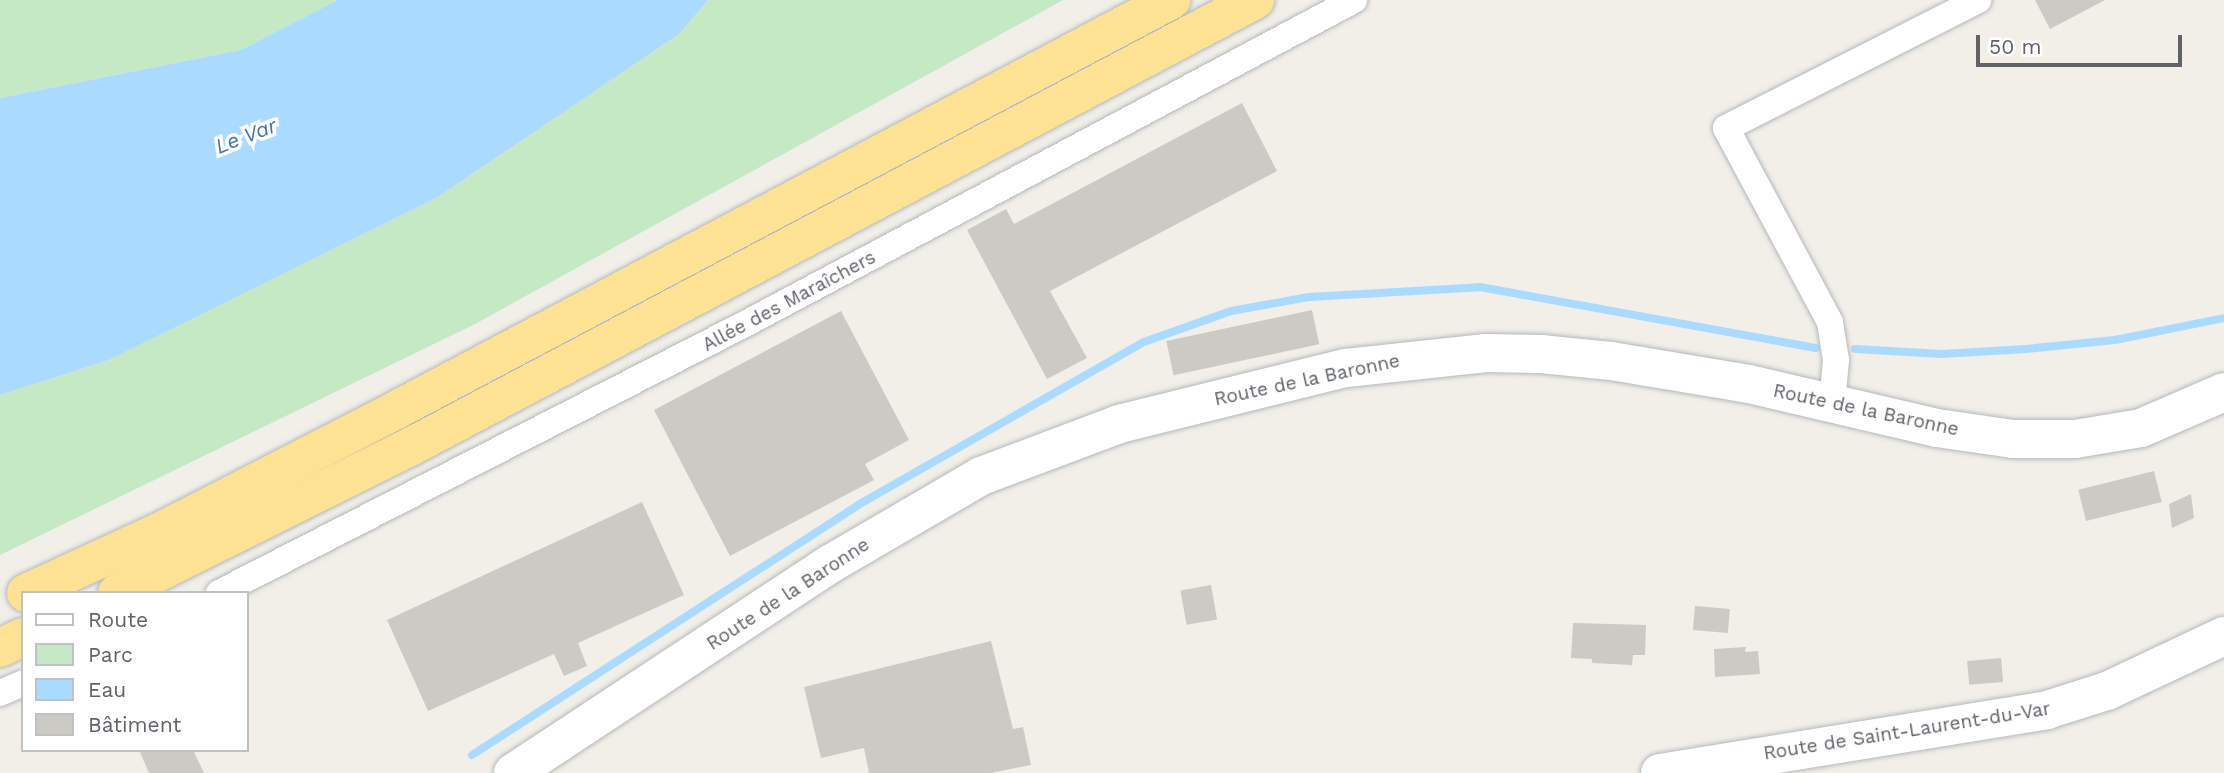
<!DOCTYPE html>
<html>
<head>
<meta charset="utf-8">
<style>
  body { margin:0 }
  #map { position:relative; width:2224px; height:773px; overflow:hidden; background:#f1efe8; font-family:"Work Sans",sans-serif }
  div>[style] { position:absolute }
  .green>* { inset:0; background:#c5e8c5 }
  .water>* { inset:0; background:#aadaff }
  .stream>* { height:8px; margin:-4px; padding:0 4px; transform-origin:4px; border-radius:4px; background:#aadaff }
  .building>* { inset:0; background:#cccac5; transform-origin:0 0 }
  .roads { filter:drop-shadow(0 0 2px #b5b8bc) drop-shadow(0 0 2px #b5b8bc) }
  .street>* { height:26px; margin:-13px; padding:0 13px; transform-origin:13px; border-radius:13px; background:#fff }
  .secondary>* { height:38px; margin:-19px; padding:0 19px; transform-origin:19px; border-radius:19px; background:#fff }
  .highway>* { height:38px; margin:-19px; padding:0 19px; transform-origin:19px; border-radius:19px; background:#fde293 }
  span { translate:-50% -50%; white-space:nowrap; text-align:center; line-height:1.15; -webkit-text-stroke:7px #fff; paint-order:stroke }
  .street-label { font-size:19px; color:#5f6368 }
  .water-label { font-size:21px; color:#4174aa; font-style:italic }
  .legend { position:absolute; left:21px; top:591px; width:228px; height:161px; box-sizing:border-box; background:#fff; border:2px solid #bfc1c3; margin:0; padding:9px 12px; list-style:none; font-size:21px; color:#5f6368 }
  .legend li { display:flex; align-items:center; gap:14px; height:35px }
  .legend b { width:35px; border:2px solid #bfc1c3 }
  .scale { position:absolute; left:1976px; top:35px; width:206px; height:32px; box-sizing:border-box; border:4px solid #5f6368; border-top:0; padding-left:9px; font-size:21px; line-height:24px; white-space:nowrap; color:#5f6368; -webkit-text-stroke:5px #fff; paint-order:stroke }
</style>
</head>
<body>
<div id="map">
  <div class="green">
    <i style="clip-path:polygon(0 0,338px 0,241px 50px,0 98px)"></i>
    <i style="clip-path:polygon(708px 0,1063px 0,475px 324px,0 555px,0 395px,109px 360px,438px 197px,679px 34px)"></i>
  </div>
  <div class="water">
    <i style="clip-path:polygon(338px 0,708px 0,679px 34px,438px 197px,109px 360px,0 395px,0 98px,241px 50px)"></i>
  </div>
  <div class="stream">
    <i style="left:1855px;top:349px;width:87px;rotate:3.3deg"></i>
    <i style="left:1942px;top:354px;width:84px;rotate:-3.4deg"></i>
    <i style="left:2026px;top:349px;width:89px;rotate:-5.8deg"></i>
    <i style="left:2115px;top:340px;width:111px;rotate:-11.4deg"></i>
    <i style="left:472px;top:755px;width:460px;rotate:-32.9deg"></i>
    <i style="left:858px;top:505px;width:329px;rotate:-29.7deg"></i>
    <i style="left:1144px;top:342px;width:92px;rotate:-19.6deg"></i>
    <i style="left:1231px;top:311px;width:79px;rotate:-10.2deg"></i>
    <i style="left:1309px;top:297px;width:171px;rotate:-3.3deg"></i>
    <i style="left:1480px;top:287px;width:341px;rotate:10.3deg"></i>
  </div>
  <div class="building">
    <i style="clip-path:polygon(2035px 0,2105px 0,2050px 29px)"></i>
    <i style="clip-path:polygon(1242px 103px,1277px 171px,1050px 291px,1087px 358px,1047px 379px,967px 230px,1006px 209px,1014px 224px)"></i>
    <i style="left:1312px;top:310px;width:35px;height:149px;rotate:78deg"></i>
    <i style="clip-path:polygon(841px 311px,909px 440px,865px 464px,874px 480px,730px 556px,654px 410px)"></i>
    <i style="left:2154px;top:471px;width:32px;height:78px;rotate:76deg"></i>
    <i style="clip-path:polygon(2191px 494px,2194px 518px,2172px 528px,2169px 504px)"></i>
    <i style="clip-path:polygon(642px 502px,684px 595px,578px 643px,587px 666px,564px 676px,554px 654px,428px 711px,387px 620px)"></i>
    <i style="left:1211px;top:585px;width:35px;height:31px;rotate:80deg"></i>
    <i style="left:1695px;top:606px;width:35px;height:24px;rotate:5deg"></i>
    <i style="clip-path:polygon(1573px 623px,1646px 625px,1645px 655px,1633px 655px,1632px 665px,1592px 663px,1592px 659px,1571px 658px)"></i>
    <i style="clip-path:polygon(991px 641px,1013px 729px,1023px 727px,1031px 765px,990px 773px,869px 773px,864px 748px,821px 758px,804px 687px)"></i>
    <i style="clip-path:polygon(1746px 647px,1745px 652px,1758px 651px,1760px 674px,1715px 677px,1714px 649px)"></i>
    <i style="left:2001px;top:658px;width:24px;height:34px;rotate:85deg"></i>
    <i style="clip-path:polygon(139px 750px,193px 750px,204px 773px,149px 773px)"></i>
  </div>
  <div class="roads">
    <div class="street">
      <i style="left:1832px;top:404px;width:44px;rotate:-84.8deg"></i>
      <i style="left:1836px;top:360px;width:38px;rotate:-99deg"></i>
      <i style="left:1830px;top:322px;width:220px;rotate:-118.2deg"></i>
      <i style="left:1726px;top:128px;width:283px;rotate:-26.9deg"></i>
      <i style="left:219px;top:593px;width:591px;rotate:-27.09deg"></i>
      <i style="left:745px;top:324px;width:690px;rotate:-28.01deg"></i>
      <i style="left:0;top:693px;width:25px;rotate:-23deg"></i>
    </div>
    <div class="secondary">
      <i style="left:513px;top:773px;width:380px;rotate:-33.4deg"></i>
      <i style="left:830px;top:564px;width:175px;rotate:-30.2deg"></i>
      <i style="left:981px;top:476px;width:147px;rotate:-20.6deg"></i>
      <i style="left:1119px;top:424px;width:234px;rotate:-13.9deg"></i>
      <i style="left:1346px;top:368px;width:141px;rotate:-6.1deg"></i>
      <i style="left:1486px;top:353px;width:55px;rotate:1deg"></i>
      <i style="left:1541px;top:354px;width:70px;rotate:5.7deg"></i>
      <i style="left:1611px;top:361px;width:140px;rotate:9.5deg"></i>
      <i style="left:1749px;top:384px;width:193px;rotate:13.2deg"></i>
      <i style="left:1937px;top:428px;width:77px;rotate:8.2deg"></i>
      <i style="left:2013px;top:439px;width:62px"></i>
      <i style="left:2075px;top:439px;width:67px;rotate:-9.5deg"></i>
      <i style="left:2141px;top:428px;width:90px;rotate:-23.4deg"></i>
      <i style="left:1660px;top:773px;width:392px;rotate:-9.2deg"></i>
      <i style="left:2047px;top:710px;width:63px;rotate:-17.6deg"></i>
      <i style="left:2107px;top:691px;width:129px;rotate:-25.2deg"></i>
    </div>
    <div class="highway">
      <i style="left:26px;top:593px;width:151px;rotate:-24.7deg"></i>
      <i style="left:163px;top:530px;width:264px;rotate:-27.2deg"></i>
      <i style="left:398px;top:409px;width:875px;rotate:-27.88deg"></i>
      <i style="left:117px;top:593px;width:330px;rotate:-26.5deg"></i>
      <i style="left:412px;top:446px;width:954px;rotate:-27.88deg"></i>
      <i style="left:0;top:648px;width:25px;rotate:-26deg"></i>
    </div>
  </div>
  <div class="street-label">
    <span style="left:789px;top:301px;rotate:-28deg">Allée des Maraîchers</span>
    <span style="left:1307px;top:380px;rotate:-12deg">Route de la Baronne</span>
    <span style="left:1866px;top:410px;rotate:12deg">Route de la Baronne</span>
    <span style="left:788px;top:594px;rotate:-33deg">Route de la Baronne</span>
    <span style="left:1907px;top:731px;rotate:-9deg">Route de Saint-Laurent-du-Var</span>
  </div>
  <div class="water-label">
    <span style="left:246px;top:136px;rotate:-21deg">Le Var</span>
  </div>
  <ul class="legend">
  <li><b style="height:9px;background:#fff"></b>Route</li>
  <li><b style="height:19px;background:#c5e8c5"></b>Parc</li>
  <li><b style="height:19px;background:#aadaff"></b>Eau</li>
  <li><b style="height:19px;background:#cccac5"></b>Bâtiment</li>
  </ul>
  <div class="scale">50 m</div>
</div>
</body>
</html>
